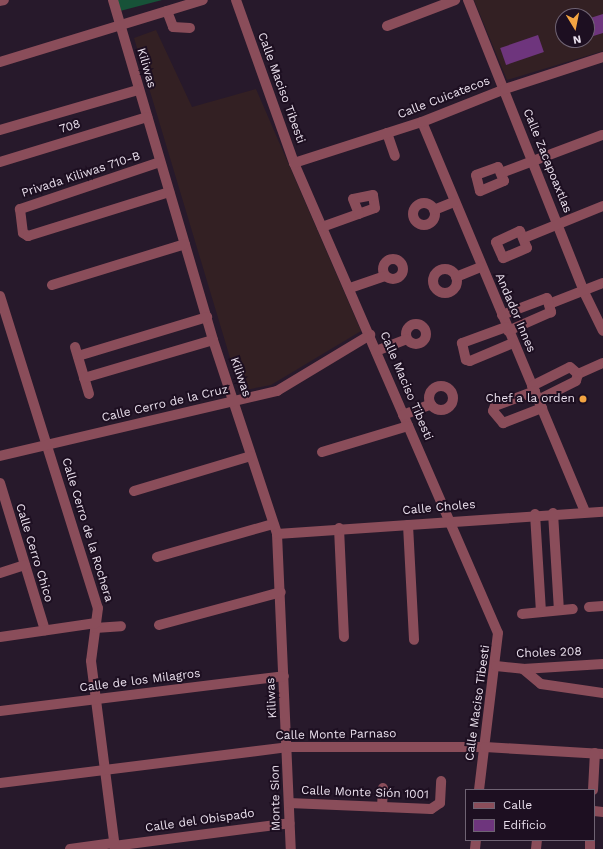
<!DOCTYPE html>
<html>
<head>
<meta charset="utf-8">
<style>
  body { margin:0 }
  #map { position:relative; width:603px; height:849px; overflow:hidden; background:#27192b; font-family:"Work Sans",sans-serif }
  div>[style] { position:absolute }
  .education>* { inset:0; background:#332023 }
  .green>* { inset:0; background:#175238 }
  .building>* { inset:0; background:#6e357d; transform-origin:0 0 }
  .minor>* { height:10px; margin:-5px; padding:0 5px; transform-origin:5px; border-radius:5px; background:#8a4d5a }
  .minor>.ring { margin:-5px; padding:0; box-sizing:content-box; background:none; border:10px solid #8a4d5a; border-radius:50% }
  .dots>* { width:11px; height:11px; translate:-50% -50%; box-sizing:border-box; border:2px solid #1d0f21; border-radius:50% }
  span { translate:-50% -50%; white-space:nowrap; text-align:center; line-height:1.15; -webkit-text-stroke:4px #1d0f21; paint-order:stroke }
  .street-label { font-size:12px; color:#eae0ed }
  .poi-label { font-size:12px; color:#eae0ed }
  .right { translate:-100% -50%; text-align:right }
  .legend { position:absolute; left:465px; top:789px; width:130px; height:52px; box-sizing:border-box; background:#1d0f21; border:1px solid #6f6373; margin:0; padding:5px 7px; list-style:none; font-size:12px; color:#eae0ed }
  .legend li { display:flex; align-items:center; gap:8px; height:20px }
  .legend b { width:20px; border:1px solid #6f6373 }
  .north { position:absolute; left:555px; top:8px; width:40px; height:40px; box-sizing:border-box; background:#1d0f21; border:1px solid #6f6373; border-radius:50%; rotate:170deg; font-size:11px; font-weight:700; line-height:16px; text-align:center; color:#eae0ed }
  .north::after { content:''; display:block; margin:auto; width:14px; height:18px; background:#f3a442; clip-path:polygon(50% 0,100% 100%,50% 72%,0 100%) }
</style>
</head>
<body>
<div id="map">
  <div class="education">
    <i style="clip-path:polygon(evenodd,474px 0,603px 0,603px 51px,507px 80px,474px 0,563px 16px,587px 16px,587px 40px,563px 40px,563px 16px)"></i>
    <i style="clip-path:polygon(156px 30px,192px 107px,256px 89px,361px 331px,271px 385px,240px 391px,134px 38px)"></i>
  </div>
  <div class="green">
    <i style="clip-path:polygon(116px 0,162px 0,120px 11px)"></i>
  </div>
  <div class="building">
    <i style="clip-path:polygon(603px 14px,603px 33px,587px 38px,587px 19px)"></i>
    <i style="left:538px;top:35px;width:18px;height:40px;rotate:71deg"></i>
  </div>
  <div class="minor">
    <i style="left:113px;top:0;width:354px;rotate:73.6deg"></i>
    <i style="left:213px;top:340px;width:204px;rotate:71.7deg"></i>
    <i style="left:277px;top:534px;width:315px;rotate:87.5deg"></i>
    <i style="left:236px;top:0;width:173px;rotate:70.4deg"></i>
    <i style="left:294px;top:163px;width:512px;rotate:66.54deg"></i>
    <i style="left:498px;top:633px;width:158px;rotate:96.9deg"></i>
    <i style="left:468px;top:0;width:314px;rotate:68.3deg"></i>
    <i style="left:584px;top:292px;width:43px;rotate:64deg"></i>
    <i style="left:0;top:1px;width:4px;rotate:-14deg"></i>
    <i style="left:167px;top:11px;width:17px;rotate:69deg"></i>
    <i style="left:173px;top:27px;width:17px;rotate:3deg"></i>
    <i style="left:387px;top:26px;width:73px;rotate:-20.9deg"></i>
    <i style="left:0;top:62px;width:212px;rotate:-17deg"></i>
    <i style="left:422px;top:122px;width:423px;rotate:67.3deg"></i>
    <i style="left:0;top:130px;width:144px;rotate:-16.2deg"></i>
    <i style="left:387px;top:133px;width:24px;rotate:71deg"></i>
    <i style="left:0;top:162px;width:154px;rotate:-17deg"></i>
    <i style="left:160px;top:162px;width:148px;rotate:161.4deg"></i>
    <i style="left:20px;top:209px;width:24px;rotate:83deg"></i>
    <i style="left:23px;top:233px;width:6px;rotate:31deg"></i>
    <i style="left:28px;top:236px;width:148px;rotate:-17.3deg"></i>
    <i style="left:294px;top:163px;width:134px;rotate:-17.8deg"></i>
    <i style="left:422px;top:122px;width:89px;rotate:-21.7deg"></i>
    <i style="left:505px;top:89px;width:103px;rotate:-18.1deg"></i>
    <i style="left:498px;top:167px;width:15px;rotate:67deg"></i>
    <i style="left:504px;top:181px;width:26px;rotate:157deg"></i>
    <i style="left:480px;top:191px;width:16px;rotate:-104deg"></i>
    <i style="left:476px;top:175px;width:23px;rotate:-20deg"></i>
    <i style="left:501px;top:173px;width:108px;rotate:-20.6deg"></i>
    <i class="ring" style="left:413px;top:203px;width:12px;height:12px"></i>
    <i style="left:434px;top:210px;width:22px;rotate:-22deg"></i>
    <i style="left:322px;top:227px;width:56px;rotate:-19.7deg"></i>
    <i style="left:375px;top:208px;width:13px;rotate:-99deg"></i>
    <i style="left:373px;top:195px;width:20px;rotate:169deg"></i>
    <i style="left:353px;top:199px;width:16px;rotate:68deg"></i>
    <i style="left:520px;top:231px;width:18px;rotate:68deg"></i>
    <i style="left:527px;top:248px;width:26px;rotate:157deg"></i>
    <i style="left:503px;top:258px;width:17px;rotate:-114deg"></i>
    <i style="left:496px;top:242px;width:26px;rotate:-25deg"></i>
    <i style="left:524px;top:238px;width:85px;rotate:-22.1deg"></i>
    <i class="ring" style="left:383px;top:259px;width:10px;height:10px"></i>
    <i class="ring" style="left:433px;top:269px;width:14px;height:14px"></i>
    <i style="left:456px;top:277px;width:27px;rotate:-22deg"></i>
    <i style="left:52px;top:285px;width:139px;rotate:-17.1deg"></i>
    <i style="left:350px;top:288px;width:37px;rotate:-19deg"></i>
    <i style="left:0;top:296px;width:327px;rotate:72.6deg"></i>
    <i style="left:98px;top:608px;width:53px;rotate:97.5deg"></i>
    <i style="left:91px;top:661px;width:190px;rotate:82.7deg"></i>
    <i style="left:549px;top:304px;width:58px;rotate:-21.3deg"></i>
    <i style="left:502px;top:315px;width:48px;rotate:-20.7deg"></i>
    <i style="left:547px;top:298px;width:15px;rotate:74deg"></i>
    <i style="left:551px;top:312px;width:47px;rotate:156.2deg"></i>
    <i class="ring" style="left:406px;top:324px;width:10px;height:10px"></i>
    <i style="left:506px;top:327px;width:47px;rotate:160deg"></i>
    <i style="left:462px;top:343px;width:17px;rotate:77deg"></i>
    <i style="left:466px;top:360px;width:4px;rotate:14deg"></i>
    <i style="left:470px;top:361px;width:47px;rotate:-22.7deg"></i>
    <i style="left:75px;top:347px;width:49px;rotate:73.4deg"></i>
    <i style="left:376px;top:351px;width:33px;rotate:-21deg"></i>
    <i style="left:78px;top:356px;width:135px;rotate:-16.8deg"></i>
    <i style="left:578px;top:374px;width:27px;rotate:-24deg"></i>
    <i style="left:84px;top:378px;width:134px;rotate:-16.4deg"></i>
    <i style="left:532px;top:386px;width:42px;rotate:-26.6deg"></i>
    <i style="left:570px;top:367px;width:11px;rotate:41deg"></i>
    <i style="left:578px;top:374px;width:7px;rotate:106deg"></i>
    <i style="left:576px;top:381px;width:42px;rotate:153.4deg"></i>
    <i class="ring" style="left:429px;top:386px;width:14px;height:14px"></i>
    <i style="left:535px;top:391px;width:43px;rotate:159.4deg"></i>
    <i style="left:495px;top:406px;width:5px;rotate:112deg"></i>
    <i style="left:493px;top:411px;width:16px;rotate:50deg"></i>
    <i style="left:503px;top:423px;width:42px;rotate:-21deg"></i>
    <i style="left:403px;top:415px;width:30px;rotate:-21deg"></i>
    <i style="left:322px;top:452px;width:90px;rotate:-16.8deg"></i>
    <i style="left:0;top:456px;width:285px;rotate:-13.2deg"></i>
    <i style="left:277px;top:391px;width:109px;rotate:-31.1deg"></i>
    <i style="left:0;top:483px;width:154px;rotate:73deg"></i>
    <i style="left:134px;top:491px;width:122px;rotate:-16.7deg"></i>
    <i style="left:553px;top:513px;width:97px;rotate:86.5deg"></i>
    <i style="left:535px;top:514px;width:98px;rotate:86.5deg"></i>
    <i style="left:408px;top:525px;width:115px;rotate:87deg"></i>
    <i style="left:339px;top:528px;width:109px;rotate:87.4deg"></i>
    <i style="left:277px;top:534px;width:327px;rotate:-3.9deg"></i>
    <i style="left:157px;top:557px;width:121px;rotate:-15.9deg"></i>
    <i style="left:0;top:573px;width:26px;rotate:-18deg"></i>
    <i style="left:589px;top:607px;width:14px;rotate:-4deg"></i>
    <i style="left:522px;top:614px;width:51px;rotate:-5.6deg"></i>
    <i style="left:159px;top:625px;width:126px;rotate:-15.1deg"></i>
    <i style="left:95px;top:628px;width:26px;rotate:-4deg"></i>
    <i style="left:0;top:637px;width:97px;rotate:-8.3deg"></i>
    <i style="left:496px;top:666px;width:27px;rotate:6deg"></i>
    <i style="left:523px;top:669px;width:80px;rotate:-3.6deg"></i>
    <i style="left:523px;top:669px;width:23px;rotate:40deg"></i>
    <i style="left:541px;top:684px;width:63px;rotate:8.3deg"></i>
    <i style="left:0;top:711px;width:286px;rotate:-7deg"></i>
    <i style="left:0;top:783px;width:290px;rotate:-7.1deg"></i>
    <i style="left:288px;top:747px;width:197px"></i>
    <i style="left:485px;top:747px;width:118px;rotate:3.4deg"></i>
    <i style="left:593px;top:790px;width:37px;rotate:-87deg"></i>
    <i style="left:289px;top:803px;width:142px;rotate:2.4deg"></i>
    <i style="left:431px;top:809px;width:11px;rotate:-34deg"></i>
    <i style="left:440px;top:803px;width:22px;rotate:-87deg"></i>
    <i style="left:382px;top:807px;width:19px;rotate:-87deg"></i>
    <i style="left:594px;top:811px;width:9px;rotate:6deg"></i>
    <i style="left:114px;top:846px;width:177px;rotate:-7.4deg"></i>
    <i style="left:70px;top:849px;width:44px;rotate:-7.8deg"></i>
    <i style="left:475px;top:849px;width:9px;rotate:-84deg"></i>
    <i style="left:536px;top:849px;width:9px;rotate:-84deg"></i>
    <i style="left:590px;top:849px;width:9px;rotate:-90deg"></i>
  </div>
  <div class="dots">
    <i style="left:583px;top:399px;background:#f3a442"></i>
  </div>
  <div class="street-label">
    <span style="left:146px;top:68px;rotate:74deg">Kiliwas</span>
    <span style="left:281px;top:88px;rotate:70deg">Calle Maciso Tibesti</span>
    <span style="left:444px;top:98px;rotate:-21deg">Calle Cuicatecos</span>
    <span style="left:70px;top:127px;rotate:-17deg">708</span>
    <span style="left:547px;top:161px;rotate:68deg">Calle Zacapoaxtlas</span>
    <span style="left:81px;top:175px;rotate:-18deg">Privada Kiliwas 710-B</span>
    <span style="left:515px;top:313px;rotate:67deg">Andador Innes</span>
    <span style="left:240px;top:377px;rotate:71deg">Kiliwas</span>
    <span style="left:406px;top:386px;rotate:67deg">Calle Maciso Tibesti</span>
    <span style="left:165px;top:404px;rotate:-13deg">Calle Cerro de la Cruz</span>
    <span style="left:439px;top:508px;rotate:-5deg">Calle Choles</span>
    <span style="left:87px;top:530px;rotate:73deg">Calle Cerro de la Rochera</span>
    <span style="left:34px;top:553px;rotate:73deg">Calle Cerro Chico</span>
    <span style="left:549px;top:653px;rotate:-2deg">Choles 208</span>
    <span style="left:140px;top:681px;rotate:-7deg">Calle de los Milagros</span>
    <span style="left:272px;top:698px;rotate:-93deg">Kiliwas</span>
    <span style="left:478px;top:703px;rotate:-82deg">Calle Maciso Tibesti</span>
    <span style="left:336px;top:735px;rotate:-1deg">Calle Monte Parnaso</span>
    <span style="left:365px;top:793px;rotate:2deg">Calle Monte Sión 1001</span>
    <span style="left:276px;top:798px;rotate:-91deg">Monte Sion</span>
    <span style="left:200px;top:821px;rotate:-8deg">Calle del Obispado</span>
  </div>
  <div class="poi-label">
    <span class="right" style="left:575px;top:399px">Chef a la orden</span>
  </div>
  <ul class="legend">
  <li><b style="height:5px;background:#8a4d5a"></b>Calle</li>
  <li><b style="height:11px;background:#6e357d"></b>Edificio</li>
  </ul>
  <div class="north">N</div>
</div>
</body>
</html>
